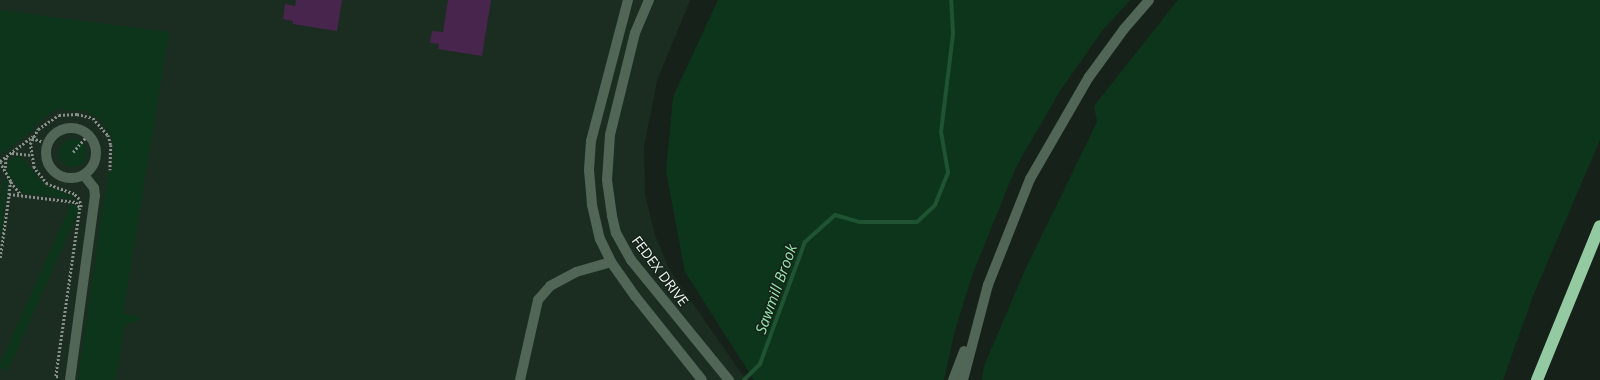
<!DOCTYPE html>
<html>
<head>
<meta charset="utf-8">
<style>
  body { margin:0 }
  #map { position:relative; width:1600px; height:380px; overflow:hidden; background:#162219; font-family:"Open Sans",sans-serif }
  div>[style] { position:absolute }
  .built>* { inset:0; background:#1b2d20 }
  .green>* { inset:0; background:#0c351b; transform-origin:0 0 }
  .round { border-radius:50% }
  .stream>* { height:4px; margin:-2px; padding:0 2px; transform-origin:2px; border-radius:2px; background:#1f5331 }
  .building>* { inset:0; background:#47254d }
  .path>* { height:2.5px; margin-top:-1.25px; transform-origin:0; background:repeating-linear-gradient(90deg,#869088 0 2px,transparent 0 4px) }
  .minor>* { height:10px; margin:-5px; padding:0 5px; transform-origin:5px; border-radius:5px; background:#516656 }
  .minor>.ring { margin:-5px; padding:0; box-sizing:content-box; background:none; border:10px solid #516656; border-radius:50% }
  .highway>* { height:12px; margin:-6px; padding:0 6px; transform-origin:6px; border-radius:6px; background:#94caa1 }
  span { translate:-50% -50%; white-space:nowrap; text-align:center; line-height:1.15; -webkit-text-stroke:3px #162219; paint-order:stroke }
  .street-label { font-size:14px; color:#eaf2ec }
  .water-label { font-size:15px; color:#98e5ad; font-style:italic }
</style>
</head>
<body>
<div id="map">
  <div class="built">
    <i style="clip-path:polygon(0 0,690px 0,657px 81px,644px 146px,645px 195px,655px 235px,669px 269px,746px 380px,0 380px)"></i>
  </div>
  <div class="green">
    <i style="clip-path:polygon(718px 0,1130px 0,1102px 31px,1060px 91px,1016px 167px,973px 273px,955px 330px,944px 380px,754px 380px,685px 272px,666px 171px,673px 97px)"></i>
    <i style="clip-path:polygon(1178px 0,1600px 0,1600px 140px,1533px 296px,1503px 380px,982px 380px,984px 366px,1025px 270px,1097px 122px,1094px 106px)"></i>
    <i style="clip-path:polygon(0 10px,169px 32px,123px 314px,140px 317px,139px 321px,128px 323px,124px 329px,116px 380px,78px 380px,108px 172px,112px 172px,114px 144px,102px 121px,85px 111px,65px 110px,63px 108px,59px 111px,57px 108px,34px 126px,35px 129px,3px 153px,0 152px)"></i>
    <i class="round" style="left:59px;top:139px;width:28px;height:28px"></i>
    <i style="clip-path:polygon(15px 156px,21px 157px,44px 184px,76px 199px,23px 193px,7px 173px,8px 161px)"></i>
    <i style="clip-path:polygon(4px 177px,8px 182px,0 241px,0 201px)"></i>
    <i style="left:71px;top:204px;width:10px;height:178px;rotate:24deg"></i>
  </div>
  <div class="stream">
    <i style="left:744px;top:380px;width:23px;rotate:-45deg"></i>
    <i style="left:760px;top:364px;width:130px;rotate:-69.8deg"></i>
    <i style="left:805px;top:242px;width:40px;rotate:-42deg"></i>
    <i style="left:835px;top:215px;width:26px;rotate:16deg"></i>
    <i style="left:860px;top:222px;width:57px"></i>
    <i style="left:917px;top:222px;width:25px;rotate:-43deg"></i>
    <i style="left:935px;top:205px;width:35px;rotate:-68deg"></i>
    <i style="left:948px;top:172px;width:41px;rotate:-99.9deg"></i>
    <i style="left:941px;top:132px;width:99px;rotate:-83deg"></i>
    <i style="left:953px;top:34px;width:34px;rotate:-93deg"></i>
  </div>
  <div class="building">
    <i style="clip-path:polygon(296px 0,342px 0,337px 31px,293px 24px,293px 21px,283px 19px,285px 4px,295px 6px)"></i>
    <i style="clip-path:polygon(448px 0,491px 0,482px 56px,438px 49px,439px 44px,430px 43px,432px 31px,443px 32px)"></i>
  </div>
  <div class="path">
    <i style="left:32px;top:138px;width:18px;rotate:19deg"></i>
    <i style="left:73px;top:152px;width:23px;rotate:-49deg"></i>
    <i style="left:12px;top:153px;width:18px;rotate:6deg"></i>
    <i style="left:0;top:161px;width:41px;rotate:-37.1deg"></i>
    <i style="left:0;top:162px;width:22px;rotate:60deg"></i>
    <i style="left:11px;top:181px;width:13px;rotate:99deg"></i>
    <i style="left:5px;top:168px;width:11px;rotate:-85deg"></i>
    <i style="left:11px;top:182px;width:16px;rotate:52deg"></i>
    <i style="left:81px;top:207px;width:8px;rotate:-104deg"></i>
    <i style="left:79px;top:199px;width:7px;rotate:-135deg"></i>
    <i style="left:74px;top:194px;width:29px;rotate:-160deg"></i>
    <i style="left:47px;top:184px;width:21px;rotate:-129deg"></i>
    <i style="left:34px;top:168px;width:24px;rotate:-99deg"></i>
    <i style="left:30px;top:144px;width:17px;rotate:-62deg"></i>
    <i style="left:38px;top:129px;width:25px;rotate:-34deg"></i>
    <i style="left:59px;top:115px;width:18px;rotate:-3deg"></i>
    <i style="left:77px;top:114px;width:16px;rotate:14deg"></i>
    <i style="left:93px;top:118px;width:23px;rotate:49deg"></i>
    <i style="left:108px;top:135px;width:10px;rotate:73deg"></i>
    <i style="left:111px;top:145px;width:25px;rotate:92deg"></i>
    <i style="left:0;top:258px;width:65px;rotate:-82deg"></i>
    <i style="left:9px;top:194px;width:67px;rotate:6.8deg"></i>
    <i style="left:76px;top:202px;width:7px;rotate:56deg"></i>
    <i style="left:80px;top:208px;width:170px;rotate:98.1deg"></i>
    <i style="left:56px;top:376px;width:3px;rotate:18deg"></i>
  </div>
  <div class="minor">
    <i style="left:628px;top:0;width:146px;rotate:104.7deg"></i>
    <i style="left:591px;top:141px;width:29px;rotate:94deg"></i>
    <i style="left:589px;top:170px;width:35px;rotate:85deg"></i>
    <i style="left:592px;top:205px;width:35px;rotate:77deg"></i>
    <i style="left:600px;top:239px;width:25px;rotate:64deg"></i>
    <i style="left:611px;top:262px;width:42px;rotate:54.8deg"></i>
    <i style="left:635px;top:296px;width:107px;rotate:51.4deg"></i>
    <i style="left:649px;top:0;width:36px;rotate:113deg"></i>
    <i style="left:635px;top:33px;width:105px;rotate:103.8deg"></i>
    <i style="left:610px;top:135px;width:45px;rotate:93.8deg"></i>
    <i style="left:607px;top:180px;width:36px;rotate:82deg"></i>
    <i style="left:612px;top:216px;width:17px;rotate:77deg"></i>
    <i style="left:616px;top:233px;width:31px;rotate:61deg"></i>
    <i style="left:631px;top:260px;width:155px;rotate:50.8deg"></i>
    <i class="ring" style="left:46px;top:128px;width:40px;height:40px"></i>
    <i style="left:70px;top:380px;width:186px;rotate:-82.3deg"></i>
    <i style="left:95px;top:196px;width:8px;rotate:-97deg"></i>
    <i style="left:94px;top:188px;width:16px;rotate:-128deg"></i>
    <i style="left:520px;top:380px;width:82px;rotate:-77.3deg"></i>
    <i style="left:538px;top:300px;width:18px;rotate:-49deg"></i>
    <i style="left:550px;top:286px;width:30px;rotate:-28deg"></i>
    <i style="left:576px;top:272px;width:36px;rotate:-16deg"></i>
    <i style="left:953px;top:380px;width:31px;rotate:-69deg"></i>
    <i style="left:963px;top:380px;width:98px;rotate:-75.3deg"></i>
    <i style="left:988px;top:285px;width:114px;rotate:-68.4deg"></i>
    <i style="left:1030px;top:179px;width:118px;rotate:-60deg"></i>
    <i style="left:1089px;top:77px;width:59px;rotate:-53.9deg"></i>
    <i style="left:1124px;top:29px;width:38px;rotate:-49deg"></i>
  </div>
  <div class="highway">
    <i style="left:1537px;top:380px;width:166px;rotate:-67.8deg"></i>
  </div>
  <div class="street-label">
    <span style="left:660px;top:271px;rotate:53deg">FEDEX DRIVE</span>
  </div>
  <div class="water-label">
    <span style="left:776px;top:289px;rotate:-70deg">Sawmill Brook</span>
  </div>
</div>
</body>
</html>
